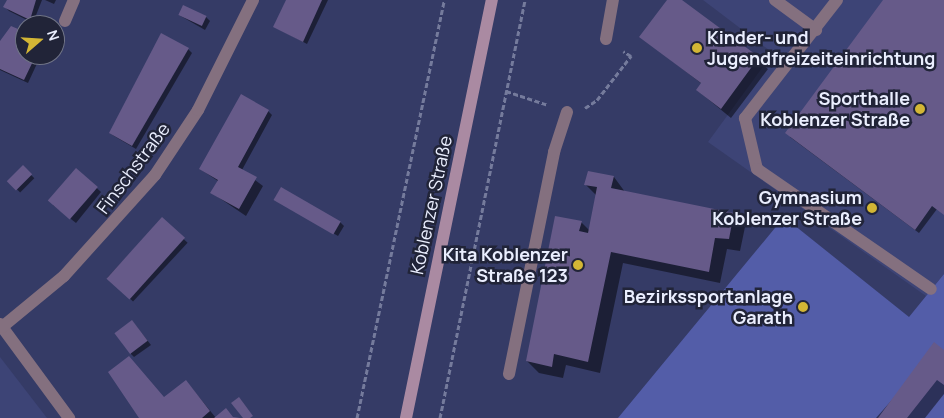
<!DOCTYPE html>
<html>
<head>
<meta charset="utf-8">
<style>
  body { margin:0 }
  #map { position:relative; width:944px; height:418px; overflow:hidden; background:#353b66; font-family:Manrope,sans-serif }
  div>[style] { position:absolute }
  .built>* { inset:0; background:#3d4476 }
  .green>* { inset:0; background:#535da8 }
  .shadow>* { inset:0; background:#0007; transform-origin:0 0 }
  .building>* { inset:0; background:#665a89; transform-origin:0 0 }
  .path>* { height:3px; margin-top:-1.5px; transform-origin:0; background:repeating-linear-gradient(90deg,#757b9c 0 5px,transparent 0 7.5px) }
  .service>* { height:12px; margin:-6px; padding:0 6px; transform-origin:6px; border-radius:6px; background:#84707f }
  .minor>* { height:12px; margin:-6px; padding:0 6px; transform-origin:6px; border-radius:6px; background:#84707f }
  .secondary>* { height:12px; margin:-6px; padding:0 6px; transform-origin:6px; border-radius:6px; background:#aa8aa2 }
  .dots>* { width:14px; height:14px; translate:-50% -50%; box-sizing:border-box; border:2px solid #212438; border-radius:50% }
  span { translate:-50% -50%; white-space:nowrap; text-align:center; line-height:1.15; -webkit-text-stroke:5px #212438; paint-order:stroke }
  .poi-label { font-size:18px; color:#eaeefe; font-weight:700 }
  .left { translate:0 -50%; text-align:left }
  .right { translate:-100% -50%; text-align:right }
  .street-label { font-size:18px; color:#eaeefe }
  .north { position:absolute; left:15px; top:15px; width:50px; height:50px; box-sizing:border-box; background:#212438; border:1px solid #717587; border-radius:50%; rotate:71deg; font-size:14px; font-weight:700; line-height:20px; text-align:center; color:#eaeefe }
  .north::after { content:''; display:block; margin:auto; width:18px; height:22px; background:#d3b635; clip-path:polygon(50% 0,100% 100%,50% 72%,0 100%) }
</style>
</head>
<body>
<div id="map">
  <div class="built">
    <i style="clip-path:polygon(703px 0,944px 0,944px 274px,926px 296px,708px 142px,773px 53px)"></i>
    <i style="clip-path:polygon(0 357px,47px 418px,0 418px)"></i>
  </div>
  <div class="green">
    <i style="clip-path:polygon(784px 217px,909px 317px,944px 274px,944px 418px,618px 418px)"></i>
  </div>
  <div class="shadow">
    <i style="clip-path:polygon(8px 0,42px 0,33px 23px,9px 11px,5px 7px)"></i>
    <i style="clip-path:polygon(45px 0,56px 0,54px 4px)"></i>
    <i style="clip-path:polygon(287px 0,328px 0,307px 44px,275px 27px)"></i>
    <i style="clip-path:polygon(668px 0,680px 0,768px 69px,731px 118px,697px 90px,702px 84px,641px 37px)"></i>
    <i style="clip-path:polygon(885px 0,944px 0,944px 214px,937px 209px,919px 233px,790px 137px)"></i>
    <i style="clip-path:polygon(179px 15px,206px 17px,210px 21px,205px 30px)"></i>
    <i style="clip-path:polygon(25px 34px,25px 55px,41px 55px,28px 83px,0 70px,0 44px)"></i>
    <i style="clip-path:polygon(188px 49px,192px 53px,136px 149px,114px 136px,110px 133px)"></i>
    <i style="clip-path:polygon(268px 111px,272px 115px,242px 170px,263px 186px,246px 216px,212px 193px,218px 181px,200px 169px)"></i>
    <i style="left:23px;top:167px;width:16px;height:20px;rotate:45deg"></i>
    <i style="clip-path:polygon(76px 169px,101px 192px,76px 223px,53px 205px)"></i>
    <i style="clip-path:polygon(589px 172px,614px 177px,625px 192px,733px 215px,745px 227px,740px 251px,727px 249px,720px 283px,623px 263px,600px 373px,566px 365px,563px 378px,539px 373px,527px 361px,581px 222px,589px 230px,597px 196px,586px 185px)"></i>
    <i style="clip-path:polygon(275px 199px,340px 222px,344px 226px,338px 236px)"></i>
    <i style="left:162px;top:219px;width:35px;height:80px;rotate:43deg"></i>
    <i style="clip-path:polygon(132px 321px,151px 345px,134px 357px,131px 354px)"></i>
    <i style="clip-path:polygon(944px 352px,944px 394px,925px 418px,876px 418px,921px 367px)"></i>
    <i style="clip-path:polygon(186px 381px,216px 418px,233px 418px,181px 418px)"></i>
  </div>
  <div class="building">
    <i style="clip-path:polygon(7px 0,36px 0,30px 20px,3px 7px)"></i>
    <i style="clip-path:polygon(286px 0,322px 0,303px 42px,273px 27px)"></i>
    <i style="clip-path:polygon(667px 0,682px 0,759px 57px,721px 109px,696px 90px,701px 83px,639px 37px)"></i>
    <i style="clip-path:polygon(883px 0,944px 0,944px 215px,932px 206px,915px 230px,785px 133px)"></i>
    <i style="left:183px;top:5px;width:26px;height:11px;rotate:25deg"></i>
    <i style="clip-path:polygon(11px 26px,25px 32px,25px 55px,36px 55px,24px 80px,0 69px,0 41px)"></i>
    <i style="clip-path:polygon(161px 33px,189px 48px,132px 146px,109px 133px)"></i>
    <i style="clip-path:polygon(241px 94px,269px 110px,238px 167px,257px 177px,239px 209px,210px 193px,218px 180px,199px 169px)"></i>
    <i style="left:23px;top:165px;width:13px;height:23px;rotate:45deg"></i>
    <i style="left:76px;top:168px;width:29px;height:43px;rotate:41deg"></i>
    <i style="clip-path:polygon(588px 171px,614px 176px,611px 188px,734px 213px,729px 239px,715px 238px,709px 272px,611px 252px,588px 362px,554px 354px,552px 367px,526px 361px,555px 216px,582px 221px,579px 231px,588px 233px,597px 187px,584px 185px)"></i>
    <i style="left:281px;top:187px;width:69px;height:15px;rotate:30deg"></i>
    <i style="left:162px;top:217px;width:31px;height:83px;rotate:42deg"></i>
    <i style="left:132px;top:320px;width:26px;height:22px;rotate:53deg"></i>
    <i style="clip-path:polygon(934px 342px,944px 350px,944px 385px,937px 380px,907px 418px,873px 418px,878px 418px)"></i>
    <i style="clip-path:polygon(129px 356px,164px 397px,186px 380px,210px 411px,202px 418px,139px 418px,108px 372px)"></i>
    <i style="clip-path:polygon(239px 397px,253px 416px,250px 418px,243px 418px,231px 403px)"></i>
    <i style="clip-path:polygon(226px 408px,233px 417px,240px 418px,214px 418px)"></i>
  </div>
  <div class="path">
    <i style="left:506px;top:91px;width:44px;rotate:18.4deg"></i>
    <i style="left:585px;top:108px;width:14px;rotate:-34deg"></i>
    <i style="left:597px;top:100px;width:56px;rotate:-52.3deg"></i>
    <i style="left:631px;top:56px;width:9px;rotate:-148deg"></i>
    <i style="left:357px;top:418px;width:427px;rotate:-78.2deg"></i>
    <i style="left:440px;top:418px;width:427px;rotate:-78.5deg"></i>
  </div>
  <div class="service">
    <i style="left:775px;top:0;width:51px;rotate:36.2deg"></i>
    <i style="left:837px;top:0;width:150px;rotate:127.9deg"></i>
    <i style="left:745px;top:118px;width:52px;rotate:76.8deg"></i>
    <i style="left:757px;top:169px;width:211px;rotate:34.6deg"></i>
    <i style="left:606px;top:39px;width:40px;rotate:-80deg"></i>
    <i style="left:509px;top:374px;width:227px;rotate:-78.5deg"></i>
    <i style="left:554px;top:152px;width:42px;rotate:-72deg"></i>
  </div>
  <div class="minor">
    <i style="left:65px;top:21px;width:23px;rotate:-67deg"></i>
    <i style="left:0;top:324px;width:117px;rotate:53.7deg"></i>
    <i style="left:2px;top:327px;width:80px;rotate:-39.4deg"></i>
    <i style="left:64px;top:276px;width:136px;rotate:-48deg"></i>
    <i style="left:155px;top:175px;width:78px;rotate:-56.5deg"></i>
    <i style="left:198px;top:110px;width:123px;rotate:-63.4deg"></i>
  </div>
  <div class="secondary">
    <i style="left:406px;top:418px;width:427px;rotate:-78.4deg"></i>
  </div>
  <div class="dots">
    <i style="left:697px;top:48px;background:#d3b635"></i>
    <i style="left:920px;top:109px;background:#d3b635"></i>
    <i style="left:872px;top:208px;background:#d3b635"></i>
    <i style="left:578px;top:265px;background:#d3b635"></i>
    <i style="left:803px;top:307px;background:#d3b635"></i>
  </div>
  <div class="poi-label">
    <span class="left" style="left:707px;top:48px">Kinder- und<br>Jugendfreizeiteinrichtung</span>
    <span class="right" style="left:910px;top:109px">Sporthalle<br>Koblenzer Straße</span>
    <span class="right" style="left:862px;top:208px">Gymnasium<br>Koblenzer Straße</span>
    <span class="right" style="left:568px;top:265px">Kita Koblenzer<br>Straße 123</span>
    <span class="right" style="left:793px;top:307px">Bezirkssportanlage<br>Garath</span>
  </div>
  <div class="street-label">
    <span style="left:133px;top:168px;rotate:-53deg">Finschstraße</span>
    <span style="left:431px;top:205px;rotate:-78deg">Koblenzer Straße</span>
  </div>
  <div class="north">N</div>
</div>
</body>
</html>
